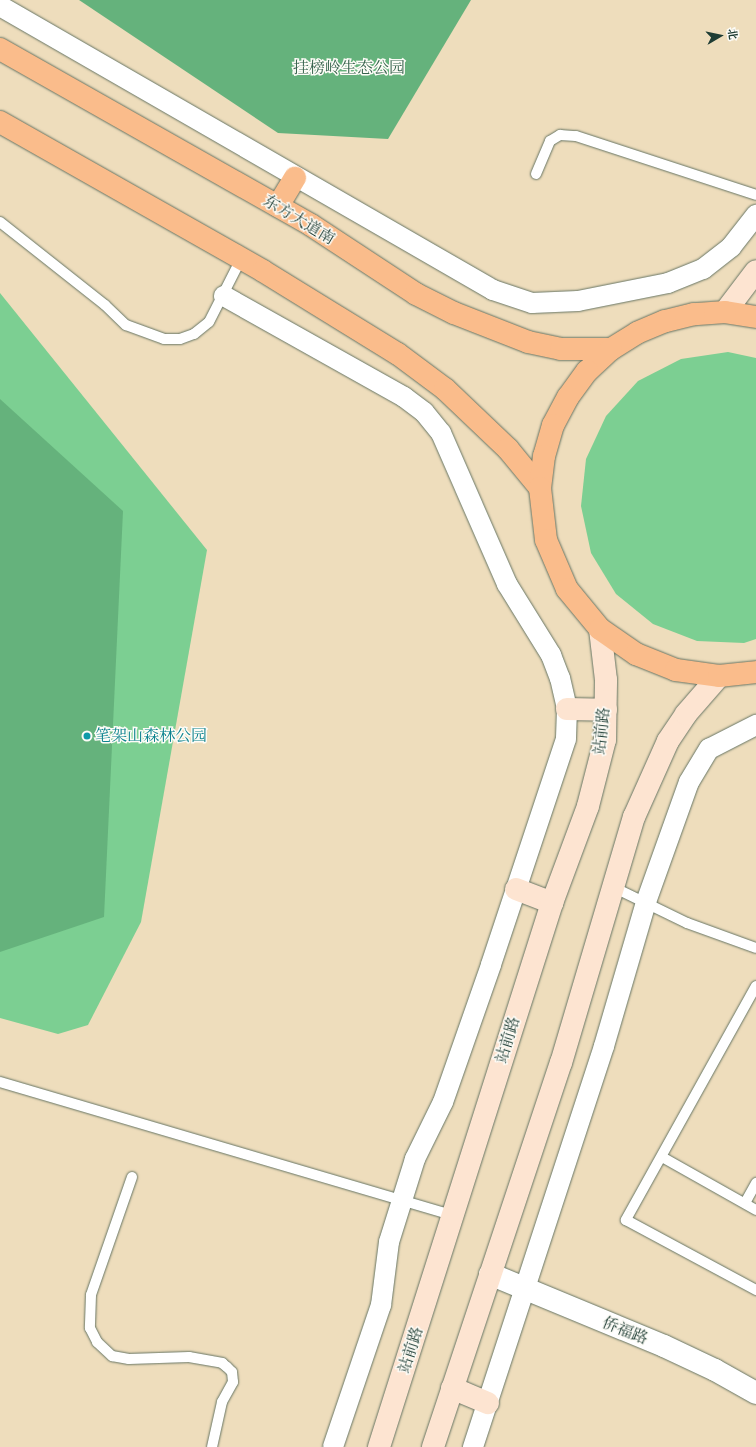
<!DOCTYPE html>
<html>
<head>
<meta charset="utf-8">
<style>
  body { margin:0 }
  #map { position:relative; width:756px; height:1447px; overflow:hidden; background:#eeddbc; font-family:"IM FELL DW Pica","Noto Serif SC",serif }
  div>[style] { position:absolute }
  .green>* { inset:0; background:#7ccf92 }
  .forest>* { inset:0; background:#65b27c }
  .roads { filter:drop-shadow(0 0 1px #677564) drop-shadow(0 0 1px #677564) }
  .service>* { height:10px; margin:-5px; padding:0 5px; transform-origin:5px; border-radius:5px; background:#fff }
  .minor>* { height:20px; margin:-10px; padding:0 10px; transform-origin:10px; border-radius:10px; background:#fff }
  .tertiary>* { height:22px; margin:-11px; padding:0 11px; transform-origin:11px; border-radius:11px; background:#fff }
  .secondary>* { height:22px; margin:-11px; padding:0 11px; transform-origin:11px; border-radius:11px; background:#fde4d1 }
  .primary>* { height:22px; margin:-11px; padding:0 11px; transform-origin:11px; border-radius:11px; background:#fabc8b }
  .dots>* { width:11px; height:11px; translate:-50% -50%; box-sizing:border-box; border:2px solid #fdfcf7; border-radius:50% }
  span { translate:-50% -50%; white-space:nowrap; text-align:center; line-height:1.15; -webkit-text-stroke:3px #fdfcf7; paint-order:stroke }
  .park-label { font-size:16px; color:#36624c }
  .street-label { font-size:16px; color:#1f3d34 }
  .culture-label { font-size:16px; color:#0d838f }
  .left { translate:0 -50%; text-align:left }
  .north { position:absolute; left:700px; top:16px; width:40px; height:40px; -webkit-text-stroke:3px #fdfcf7; paint-order:stroke; rotate:81deg; font-size:11px; font-weight:700; line-height:16px; text-align:center; color:#1f3d34 }
  .north::after { content:''; display:block; margin:auto; width:14px; height:18px; background:#1f3d34; clip-path:polygon(50% 0,100% 100%,50% 72%,0 100%) }
</style>
</head>
<body>
<div id="map">
  <div class="green">
    <i style="clip-path:polygon(0 293px,207px 550px,141px 922px,88px 1025px,58px 1034px,0 1018px)"></i>
    <i style="clip-path:polygon(728px 352px,756px 358px,756px 639px,744px 643px,697px 641px,653px 624px,616px 594px,591px 553px,581px 506px,586px 459px,606px 416px,638px 381px,681px 359px)"></i>
  </div>
  <div class="forest">
    <i style="clip-path:polygon(79px 0,471px 0,388px 139px,278px 133px)"></i>
    <i style="clip-path:polygon(0 399px,123px 511px,104px 917px,0 952px)"></i>
  </div>
  <div class="roads">
    <div class="service">
      <i style="left:536px;top:174px;width:36px;rotate:-67deg"></i>
      <i style="left:550px;top:141px;width:12px;rotate:-31deg"></i>
      <i style="left:560px;top:135px;width:16px;rotate:4deg"></i>
      <i style="left:576px;top:136px;width:189px;rotate:18.1deg"></i>
      <i style="left:0;top:222px;width:134px;rotate:38.3deg"></i>
      <i style="left:105px;top:305px;width:29px;rotate:44deg"></i>
      <i style="left:126px;top:325px;width:40px;rotate:20.2deg"></i>
      <i style="left:164px;top:339px;width:16px"></i>
      <i style="left:180px;top:339px;width:15px;rotate:-20deg"></i>
      <i style="left:194px;top:334px;width:19px;rotate:-39deg"></i>
      <i style="left:209px;top:322px;width:71px;rotate:-63.1deg"></i>
      <i style="left:615px;top:888px;width:80px;rotate:25.9deg"></i>
      <i style="left:687px;top:923px;width:73px;rotate:19.9deg"></i>
      <i style="left:756px;top:986px;width:268px;rotate:119.1deg"></i>
      <i style="left:626px;top:1220px;width:148px;rotate:28.3deg"></i>
      <i style="left:0;top:1082px;width:472px;rotate:16.4deg"></i>
      <i style="left:662px;top:1157px;width:108px;rotate:29.4deg"></i>
      <i style="left:132px;top:1177px;width:125px;rotate:109.2deg"></i>
      <i style="left:91px;top:1295px;width:33px;rotate:92deg"></i>
      <i style="left:90px;top:1328px;width:16px;rotate:63deg"></i>
      <i style="left:97px;top:1342px;width:21px;rotate:43deg"></i>
      <i style="left:112px;top:1356px;width:17px;rotate:10deg"></i>
      <i style="left:129px;top:1359px;width:60px;rotate:-1.9deg"></i>
      <i style="left:189px;top:1357px;width:34px;rotate:10deg"></i>
      <i style="left:222px;top:1363px;width:6px;rotate:39deg"></i>
      <i style="left:227px;top:1367px;width:7px;rotate:45deg"></i>
      <i style="left:232px;top:1372px;width:10px;rotate:84deg"></i>
      <i style="left:233px;top:1382px;width:23px;rotate:119deg"></i>
      <i style="left:222px;top:1402px;width:46px;rotate:102.5deg"></i>
      <i style="left:745px;top:1203px;width:23px;rotate:-61deg"></i>
    </div>
    <div class="minor">
      <i style="left:0;top:6px;width:569px;rotate:29.94deg"></i>
      <i style="left:493px;top:290px;width:41px;rotate:18.4deg"></i>
      <i style="left:532px;top:303px;width:46px;rotate:-2.5deg"></i>
      <i style="left:578px;top:301px;width:92px;rotate:-11.3deg"></i>
      <i style="left:668px;top:283px;width:38px;rotate:-22deg"></i>
      <i style="left:703px;top:269px;width:36px;rotate:-38deg"></i>
      <i style="left:731px;top:247px;width:41px;rotate:-52deg"></i>
      <i style="left:224px;top:296px;width:206px;rotate:29.3deg"></i>
      <i style="left:404px;top:397px;width:25px;rotate:37deg"></i>
      <i style="left:424px;top:412px;width:27px;rotate:51deg"></i>
      <i style="left:441px;top:433px;width:165px;rotate:66.4deg"></i>
      <i style="left:507px;top:584px;width:84px;rotate:58.2deg"></i>
      <i style="left:551px;top:655px;width:25px;rotate:69deg"></i>
      <i style="left:560px;top:678px;width:32px;rotate:77deg"></i>
      <i style="left:567px;top:709px;width:30px;rotate:92deg"></i>
      <i style="left:566px;top:739px;width:238px;rotate:108.4deg"></i>
      <i style="left:491px;top:965px;width:145px;rotate:109.3deg"></i>
      <i style="left:443px;top:1102px;width:64px;rotate:116.2deg"></i>
      <i style="left:415px;top:1159px;width:87px;rotate:107.4deg"></i>
      <i style="left:389px;top:1242px;width:64px;rotate:97.2deg"></i>
      <i style="left:381px;top:1305px;width:150px;rotate:108.7deg"></i>
      <i style="left:473px;top:1447px;width:422px;rotate:-71.9deg"></i>
      <i style="left:604px;top:1046px;width:150px;rotate:-73.7deg"></i>
      <i style="left:646px;top:902px;width:127px;rotate:-70.3deg"></i>
      <i style="left:689px;top:782px;width:39px;rotate:-59deg"></i>
      <i style="left:709px;top:749px;width:53px;rotate:-27.1deg"></i>
    </div>
    <div class="tertiary">
      <i style="left:490px;top:1274px;width:188px;rotate:22.5deg"></i>
      <i style="left:664px;top:1346px;width:56px;rotate:25.2deg"></i>
      <i style="left:715px;top:1370px;width:47px;rotate:29.3deg"></i>
    </div>
    <div class="secondary">
      <i style="left:725px;top:312px;width:51px;rotate:-52.9deg"></i>
      <i style="left:567px;top:709px;width:39px;rotate:1deg"></i>
      <i style="left:516px;top:889px;width:39px;rotate:21deg"></i>
      <i style="left:452px;top:1388px;width:39px;rotate:23deg"></i>
      <i style="left:379px;top:1447px;width:571px;rotate:-72.36deg"></i>
      <i style="left:552px;top:903px;width:103px;rotate:-69.6deg"></i>
      <i style="left:588px;top:806px;width:68px;rotate:-75.6deg"></i>
      <i style="left:605px;top:740px;width:60px;rotate:-89deg"></i>
      <i style="left:606px;top:680px;width:51px;rotate:-96.7deg"></i>
      <i style="left:433px;top:1447px;width:405px;rotate:-71.6deg"></i>
      <i style="left:561px;top:1063px;width:257px;rotate:-73.5deg"></i>
      <i style="left:634px;top:817px;width:83px;rotate:-65.9deg"></i>
      <i style="left:668px;top:741px;width:32px;rotate:-56deg"></i>
      <i style="left:686px;top:714px;width:50px;rotate:-49deg"></i>
    </div>
    <div class="primary">
      <i style="left:0;top:49px;width:357px;rotate:29.5deg"></i>
      <i style="left:311px;top:225px;width:126px;rotate:33.3deg"></i>
      <i style="left:416px;top:294px;width:42px;rotate:26.6deg"></i>
      <i style="left:454px;top:313px;width:79px;rotate:21.4deg"></i>
      <i style="left:528px;top:342px;width:34px;rotate:12deg"></i>
      <i style="left:561px;top:349px;width:50px"></i>
      <i style="left:0;top:122px;width:302px;rotate:29.5deg"></i>
      <i style="left:263px;top:271px;width:158px;rotate:31.6deg"></i>
      <i style="left:398px;top:354px;width:59px;rotate:36.7deg"></i>
      <i style="left:445px;top:389px;width:87px;rotate:43.6deg"></i>
      <i style="left:508px;top:449px;width:50px;rotate:50.6deg"></i>
      <i style="left:278px;top:206px;width:33px;rotate:-59deg"></i>
      <i style="left:756px;top:317px;width:31px;rotate:-171deg"></i>
      <i style="left:725px;top:312px;width:31px;rotate:176deg"></i>
      <i style="left:694px;top:314px;width:30px;rotate:166deg"></i>
      <i style="left:665px;top:321px;width:30px;rotate:157deg"></i>
      <i style="left:637px;top:333px;width:31px;rotate:148deg"></i>
      <i style="left:611px;top:349px;width:33px;rotate:137deg"></i>
      <i style="left:587px;top:371px;width:32px;rotate:126deg"></i>
      <i style="left:568px;top:397px;width:32px;rotate:118deg"></i>
      <i style="left:553px;top:425px;width:32px;rotate:106deg"></i>
      <i style="left:544px;top:456px;width:32px;rotate:97deg"></i>
      <i style="left:540px;top:488px;width:52px;rotate:83.4deg"></i>
      <i style="left:546px;top:540px;width:53px;rotate:66.8deg"></i>
      <i style="left:567px;top:589px;width:52px;rotate:50.5deg"></i>
      <i style="left:600px;top:629px;width:44px;rotate:34.8deg"></i>
      <i style="left:636px;top:654px;width:43px;rotate:21.8deg"></i>
      <i style="left:676px;top:670px;width:43px;rotate:7.9deg"></i>
      <i style="left:719px;top:676px;width:37px;rotate:-6deg"></i>
    </div>
  </div>
  <div class="dots">
    <i style="left:87px;top:736px;background:#0f9aa8"></i>
  </div>
  <div class="park-label">
    <span style="left:349px;top:68px">挂榜岭生态公园</span>
  </div>
  <div class="street-label">
    <span style="left:299px;top:220px;rotate:31deg">东方大道南</span>
    <span style="left:602px;top:731px;rotate:-84deg">站前路</span>
    <span style="left:508px;top:1040px;rotate:-73deg">站前路</span>
    <span style="left:625px;top:1331px;rotate:22deg">侨福路</span>
    <span style="left:411px;top:1350px;rotate:-72deg">站前路</span>
  </div>
  <div class="culture-label">
    <span class="left" style="left:95px;top:736px">笔架山森林公园</span>
  </div>
  <div class="north">北</div>
</div>
</body>
</html>
